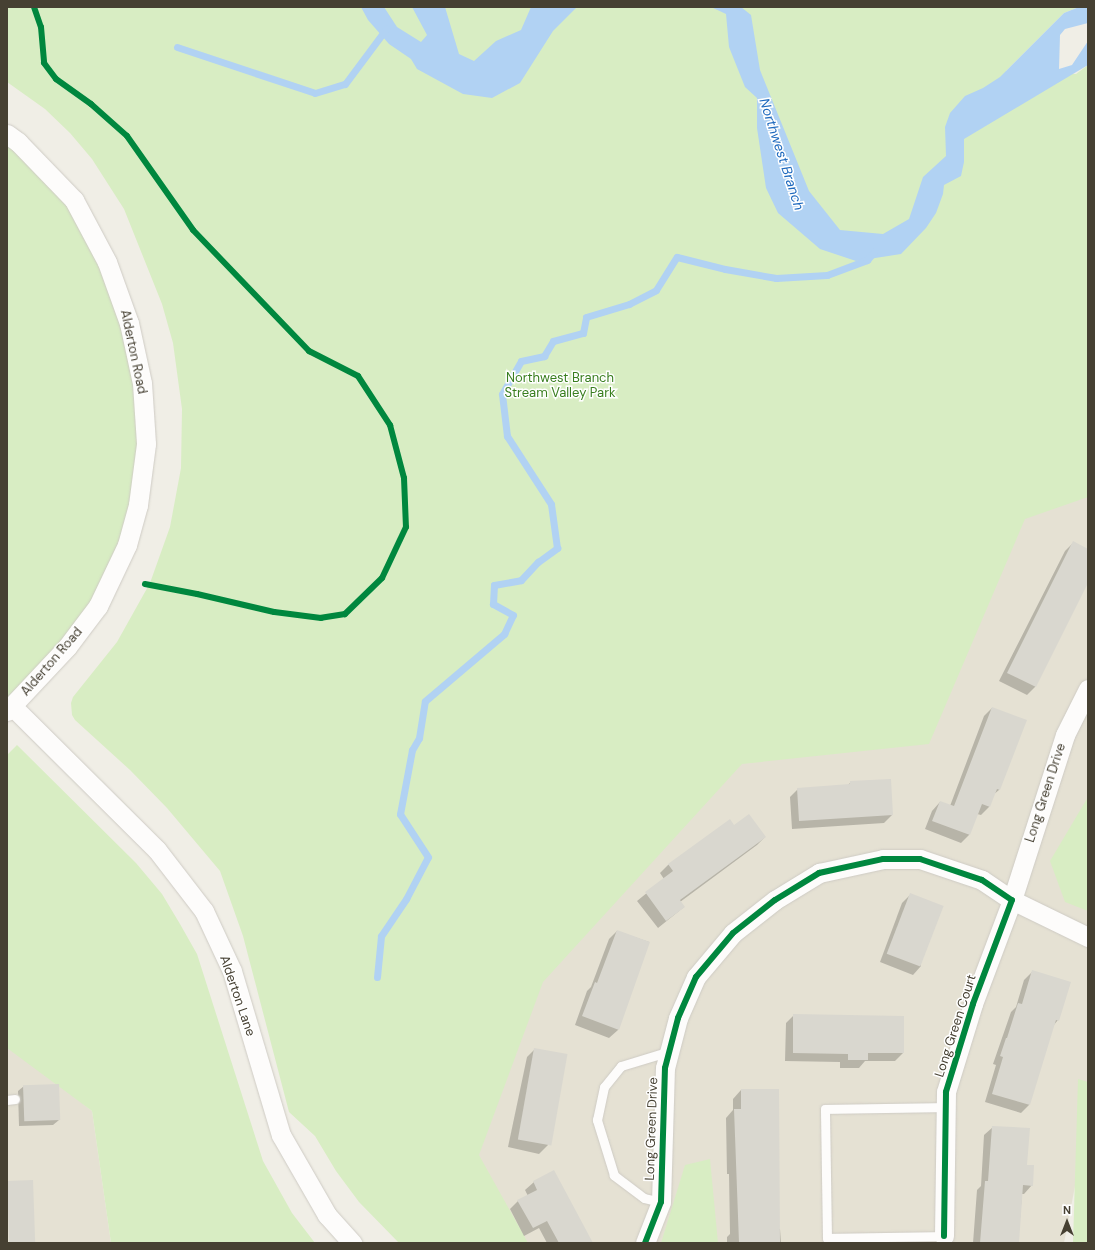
<!DOCTYPE html>
<html>
<head>
<meta charset="utf-8">
<style>
  body { margin:0 }
  #map { position:relative; width:1095px; height:1250px; overflow:hidden; background:#f0eee6; font-family:"DM Sans",sans-serif }
  div>[style] { position:absolute }
  .residential>* { inset:0; background:#e5e1d3 }
  .green>* { inset:0; background:#d8edc3 }
  .water>* { inset:0; background:#b1d2f3 }
  .shadow>* { inset:0; background:#0003 }
  .stream>* { height:7px; margin:-3.5px; padding:0 3.5px; transform-origin:3.5px; border-radius:3.5px; background:#b1d2f3 }
  .building>* { inset:0; background:#d9d7cf; transform-origin:0 0 }
  .roads { filter:drop-shadow(0 0 1px #cecbc4) drop-shadow(0 0 1px #cecbc4) }
  .service>* { height:9px; margin:-4.5px; padding:0 4.5px; transform-origin:4.5px; border-radius:4.5px; background:#fdfcfb }
  .minor>* { height:19px; margin:-9.5px; padding:0 9.5px; transform-origin:9.5px; border-radius:9.5px; background:#fdfcfb }
  .cycleway>* { height:6px; margin:-3px; padding:0 3px; transform-origin:3px; border-radius:3px; background:#00873e }
  span { translate:-50% -50%; white-space:nowrap; text-align:center; line-height:1.15; -webkit-text-stroke:3px #fff; paint-order:stroke }
  .street-label { font-size:13px; color:#464032 }
  .park-label { font-size:13px; color:#397e1f }
  .water-label { font-size:14px; color:#1f6abe; font-style:italic }
  .frame { position:absolute; inset:0; border:8px solid #464032; pointer-events:none }
  .north { position:absolute; left:1047px; top:1202px; width:40px; height:40px; -webkit-text-stroke:3px #fff; paint-order:stroke; rotate:0deg; font-size:11px; font-weight:700; line-height:16px; text-align:center; color:#464032 }
  .north::after { content:''; display:block; margin:auto; width:14px; height:18px; background:#464032; clip-path:polygon(50% 0,100% 100%,50% 72%,0 100%) }
</style>
</head>
<body>
<div id="map">
  <div class="residential">
    <i style="clip-path:polygon(1088px 461px,1088px 1119px,1064px 1243px,482px 1243px,441px 1178px,476px 1015px,1007px 483px)"></i>
    <i style="clip-path:polygon(7px 1044px,92px 1111px,111px 1243px,7px 1243px)"></i>
  </div>
  <div class="green">
    <i style="clip-path:polygon(7px 7px,1079px 7px,1064px 13px,1006px 71px,1076px 74px,1088px 65px,1088px 497px,1025px 519px,929px 744px,742px 764px,543px 982px,479px 1155px,528px 1243px,399px 1243px,359px 1202px,336px 1171px,315px 1136px,289px 1112px,243px 936px,220px 871px,167px 808px,130px 770px,75px 720px,72px 715px,71px 703px,73px 697px,117px 642px,150px 583px,170px 527px,181px 468px,182px 409px,173px 343px,162px 304px,124px 209px,92px 159px,70px 133px,45px 109px,7px 82px)"></i>
    <i style="clip-path:polygon(7px 134px,74px 200px,142px 383px,138px 505px,98px 606px,7px 711px)"></i>
    <i style="clip-path:polygon(17px 745px,136px 863px,162px 894px,180px 924px,197px 954px,263px 1161px,292px 1213px,315px 1243px,111px 1243px,92px 1111px,7px 1048px,7px 755px)"></i>
    <i style="clip-path:polygon(1088px 797px,1088px 911px,1065px 902px,1050px 861px)"></i>
    <i style="clip-path:polygon(1078px 1079px,1088px 1082px,1088px 1243px,1073px 1243px)"></i>
    <i style="clip-path:polygon(710px 1159px,718px 1243px,661px 1243px,685px 1165px)"></i>
  </div>
  <div class="water">
    <i style="clip-path:polygon(361px 7px,384px 7px,397px 27px,421px 42px,427px 35px,412px 7px,445px 7px,459px 54px,474px 61px,496px 41px,521px 30px,531px 7px,577px 7px,553px 31px,520px 83px,492px 98px,463px 94px,417px 69px,411px 59px,389px 44px,368px 20px)"></i>
    <i style="clip-path:polygon(711px 7px,741px 7px,751px 15px,760px 70px,809px 191px,840px 230px,883px 234px,909px 219px,923px 177px,946px 156px,945px 127px,950px 113px,965px 96px,983px 88px,1000px 77px,1064px 13px,1079px 7px,1088px 7px,1088px 23px,1065px 29px,1060px 35px,1059px 69px,1072px 65px,1088px 41px,1088px 65px,964px 139px,964px 162px,961px 176px,944px 185px,943px 194px,936px 213px,926px 228px,901px 254px,856px 261px,820px 249px,778px 213px,766px 188px,757px 128px,757px 98px,745px 87px,729px 47px,726px 14px)"></i>
  </div>
  <div class="shadow">
    <i style="clip-path:polygon(1073px 543px,1088px 550px,1088px 584px,1087px 583px,1035px 687px,1027px 695px,999px 681px,1065px 551px)"></i>
    <i style="clip-path:polygon(992px 708px,1025px 721px,999px 790px,993px 795px,989px 807px,981px 815px,977px 814px,969px 835px,961px 843px,925px 829px,932px 811px,940px 802px,950px 806px,984px 716px)"></i>
    <i style="clip-path:polygon(851px 782px,892px 815px,884px 823px,792px 829px,790px 797px,798px 789px,848px 785px)"></i>
    <i style="clip-path:polygon(730px 821px,733px 826px,765px 837px,757px 845px,680px 902px,684px 907px,658px 928px,637px 901px,664px 879px,660px 873px,668px 865px)"></i>
    <i style="clip-path:polygon(910px 895px,921px 966px,913px 975px,880px 962px,902px 903px)"></i>
    <i style="clip-path:polygon(617px 931px,649px 942px,618px 1030px,609px 1038px,575px 1025px,587px 991px,591px 987px,609px 939px)"></i>
    <i style="clip-path:polygon(1033px 971px,1058px 1020px,1053px 1026px,1029px 1105px,1021px 1113px,985px 1102px,996px 1065px,993px 1064px,1011px 1012px,1016px 1007px,1024px 980px)"></i>
    <i style="clip-path:polygon(794px 1015px,903px 1017px,903px 1053px,895px 1061px,865px 1061px,859px 1068px,840px 1068px,840px 1062px,785px 1061px,786px 1023px)"></i>
    <i style="clip-path:polygon(535px 1049px,548px 1145px,539px 1154px,508px 1147px,527px 1057px)"></i>
    <i style="clip-path:polygon(24px 1086px,59px 1120px,53px 1125px,19px 1126px,18px 1091px)"></i>
    <i style="clip-path:polygon(741px 1090px,778px 1229px,780px 1229px,781px 1243px,727px 1243px,727px 1237px,730px 1234px,729px 1174px,727px 1174px,726px 1118px,733px 1110px,733px 1099px)"></i>
    <i style="clip-path:polygon(993px 1127px,1026px 1166px,1032px 1185px,1024px 1194px,1022px 1194px,1018px 1243px,973px 1243px,977px 1190px,981px 1186px,984px 1135px)"></i>
    <i style="clip-path:polygon(534px 1182px,592px 1243px,547px 1243px,539px 1228px,524px 1236px,510px 1209px,518px 1201px,528px 1196px,525px 1190px)"></i>
  </div>
  <div class="stream">
    <i style="left:177px;top:47px;width:145px;rotate:18.4deg"></i>
    <i style="left:315px;top:93px;width:31px;rotate:-17deg"></i>
    <i style="left:345px;top:84px;width:69px;rotate:-53.3deg"></i>
    <i style="left:377px;top:977px;width:41px;rotate:-84.4deg"></i>
    <i style="left:381px;top:936px;width:45px;rotate:-56deg"></i>
    <i style="left:406px;top:899px;width:47px;rotate:-62.4deg"></i>
    <i style="left:428px;top:857px;width:51px;rotate:-123.1deg"></i>
    <i style="left:400px;top:814px;width:65px;rotate:-79.4deg"></i>
    <i style="left:412px;top:750px;width:14px;rotate:-60deg"></i>
    <i style="left:419px;top:738px;width:37px;rotate:-81deg"></i>
    <i style="left:425px;top:701px;width:104px;rotate:-40.3deg"></i>
    <i style="left:504px;top:634px;width:21px;rotate:-65deg"></i>
    <i style="left:513px;top:615px;width:23px;rotate:-151deg"></i>
    <i style="left:493px;top:604px;width:19px;rotate:-87deg"></i>
    <i style="left:494px;top:585px;width:27px;rotate:-10deg"></i>
    <i style="left:521px;top:580px;width:25px;rotate:-47deg"></i>
    <i style="left:538px;top:562px;width:24px;rotate:-36deg"></i>
    <i style="left:557px;top:548px;width:44px;rotate:-97.8deg"></i>
    <i style="left:551px;top:504px;width:81px;rotate:-122.9deg"></i>
    <i style="left:507px;top:436px;width:42px;rotate:-96.8deg"></i>
    <i style="left:502px;top:394px;width:38px;rotate:-60deg"></i>
    <i style="left:521px;top:361px;width:24px;rotate:-12deg"></i>
    <i style="left:544px;top:356px;width:17px;rotate:-59deg"></i>
    <i style="left:553px;top:341px;width:31px;rotate:-15deg"></i>
    <i style="left:583px;top:333px;width:16px;rotate:-79deg"></i>
    <i style="left:586px;top:317px;width:45px;rotate:-16.8deg"></i>
    <i style="left:629px;top:304px;width:30px;rotate:-27deg"></i>
    <i style="left:656px;top:290px;width:39px;rotate:-58deg"></i>
    <i style="left:677px;top:257px;width:49px;rotate:14deg"></i>
    <i style="left:725px;top:269px;width:52px;rotate:10deg"></i>
    <i style="left:776px;top:278px;width:51px;rotate:-3.4deg"></i>
    <i style="left:827px;top:275px;width:43px;rotate:-20.6deg"></i>
    <i style="left:867px;top:260px;width:11px;rotate:-49deg"></i>
  </div>
  <div class="building">
    <i style="clip-path:polygon(1073px 541px,1088px 549px,1088px 583px,1036px 687px,1007px 673px)"></i>
    <i style="clip-path:polygon(992px 707px,1027px 720px,1000px 790px,997px 789px,990px 807px,982px 804px,970px 835px,932px 821px,940px 801px,954px 806px)"></i>
    <i style="clip-path:polygon(891px 779px,893px 815px,799px 821px,797px 788px,850px 784px,850px 781px)"></i>
    <i style="clip-path:polygon(749px 814px,766px 837px,680px 900px,685px 907px,666px 921px,645px 892px,673px 871px,668px 864px,730px 819px,734px 825px)"></i>
    <i style="left:910px;top:893px;width:36px;height:65px;rotate:21deg"></i>
    <i style="clip-path:polygon(617px 930px,650px 942px,619px 1030px,582px 1016px,595px 982px,597px 983px)"></i>
    <i style="clip-path:polygon(1032px 970px,1071px 982px,1059px 1021px,1056px 1020px,1030px 1105px,992px 1094px,1003px 1057px,1000px 1056px,1006px 1038px,1007px 1038px,1018px 1003px,1022px 1004px)"></i>
    <i style="clip-path:polygon(793px 1014px,904px 1016px,904px 1053px,868px 1053px,868px 1060px,848px 1060px,848px 1054px,793px 1053px)"></i>
    <i style="left:534px;top:1048px;width:34px;height:93px;rotate:10deg"></i>
    <i style="left:59px;top:1084px;width:36px;height:36px;rotate:88deg"></i>
    <i style="clip-path:polygon(741px 1089px,779px 1089px,780px 1243px,739px 1243px,734px 1109px,741px 1109px)"></i>
    <i style="clip-path:polygon(992px 1126px,1030px 1128px,1027px 1165px,1034px 1165px,1033px 1186px,1023px 1185px,1019px 1243px,980px 1243px,985px 1181px,988px 1181px)"></i>
    <i style="clip-path:polygon(554px 1170px,593px 1243px,559px 1243px,547px 1221px,533px 1228px,517px 1200px,537px 1190px,533px 1181px)"></i>
    <i style="left:33px;top:1180px;width:63px;height:26px;rotate:88deg"></i>
  </div>
  <div class="roads">
    <div class="service">
      <i style="left:7px;top:1100px;width:8px;rotate:-7deg"></i>
      <i style="left:661px;top:1202px;width:17px;rotate:-167deg"></i>
      <i style="left:644px;top:1198px;width:38px;rotate:-143deg"></i>
      <i style="left:614px;top:1175px;width:58px;rotate:-107.2deg"></i>
      <i style="left:597px;top:1120px;width:34px;rotate:-78deg"></i>
      <i style="left:604px;top:1087px;width:27px;rotate:-51deg"></i>
      <i style="left:621px;top:1066px;width:51px;rotate:-17deg"></i>
      <i style="left:944px;top:1236px;width:117px;rotate:179deg"></i>
      <i style="left:827px;top:1238px;width:129px;rotate:-90.9deg"></i>
      <i style="left:825px;top:1109px;width:121px;rotate:-0.9deg"></i>
    </div>
    <div class="minor">
      <i style="left:7px;top:134px;width:14px;rotate:36deg"></i>
      <i style="left:18px;top:142px;width:81px;rotate:46deg"></i>
      <i style="left:74px;top:200px;width:70px;rotate:62deg"></i>
      <i style="left:107px;top:262px;width:65px;rotate:70.2deg"></i>
      <i style="left:129px;top:323px;width:61px;rotate:77.8deg"></i>
      <i style="left:142px;top:383px;width:61px;rotate:86.2deg"></i>
      <i style="left:146px;top:444px;width:62px;rotate:97.5deg"></i>
      <i style="left:138px;top:505px;width:41px;rotate:105.4deg"></i>
      <i style="left:127px;top:545px;width:68px;rotate:115.4deg"></i>
      <i style="left:98px;top:606px;width:51px;rotate:127.1deg"></i>
      <i style="left:67px;top:647px;width:88px;rotate:133.2deg"></i>
      <i style="left:1088px;top:689px;width:51px;rotate:116.6deg"></i>
      <i style="left:1065px;top:735px;width:173px;rotate:107.8deg"></i>
      <i style="left:1012px;top:900px;width:85px;rotate:26deg"></i>
      <i style="left:12px;top:706px;width:204px;rotate:44.8deg"></i>
      <i style="left:157px;top:850px;width:77px;rotate:52.4deg"></i>
      <i style="left:204px;top:911px;width:66px;rotate:65deg"></i>
      <i style="left:232px;top:971px;width:171px;rotate:73.4deg"></i>
      <i style="left:281px;top:1135px;width:92px;rotate:60.1deg"></i>
      <i style="left:327px;top:1215px;width:38px;rotate:48deg"></i>
      <i style="left:645px;top:1243px;width:44px;rotate:-68.7deg"></i>
      <i style="left:661px;top:1202px;width:134px;rotate:-88.3deg"></i>
      <i style="left:665px;top:1068px;width:52px;rotate:-75.4deg"></i>
      <i style="left:678px;top:1018px;width:45px;rotate:-66.3deg"></i>
      <i style="left:696px;top:977px;width:57px;rotate:-49.9deg"></i>
      <i style="left:733px;top:933px;width:53px;rotate:-38.2deg"></i>
      <i style="left:775px;top:900px;width:52px;rotate:-31.5deg"></i>
      <i style="left:819px;top:873px;width:66px;rotate:-12.3deg"></i>
      <i style="left:883px;top:859px;width:37px"></i>
      <i style="left:920px;top:859px;width:65px;rotate:18.7deg"></i>
      <i style="left:982px;top:880px;width:36px;rotate:34deg"></i>
      <i style="left:1012px;top:900px;width:111px;rotate:110.6deg"></i>
      <i style="left:973px;top:1004px;width:92px;rotate:107.1deg"></i>
      <i style="left:946px;top:1092px;width:144px;rotate:90.8deg"></i>
    </div>
  </div>
  <div class="cycleway">
    <i style="left:34px;top:7px;width:21px;rotate:71deg"></i>
    <i style="left:41px;top:27px;width:36px;rotate:85deg"></i>
    <i style="left:44px;top:63px;width:20px;rotate:53deg"></i>
    <i style="left:56px;top:79px;width:43px;rotate:35.5deg"></i>
    <i style="left:91px;top:104px;width:48px;rotate:41.6deg"></i>
    <i style="left:127px;top:136px;width:115px;rotate:54.9deg"></i>
    <i style="left:193px;top:230px;width:168px;rotate:46.2deg"></i>
    <i style="left:309px;top:351px;width:55px;rotate:27deg"></i>
    <i style="left:358px;top:376px;width:59px;rotate:56.9deg"></i>
    <i style="left:390px;top:425px;width:55px;rotate:75.2deg"></i>
    <i style="left:404px;top:478px;width:49px;rotate:87.7deg"></i>
    <i style="left:406px;top:527px;width:56px;rotate:115.2deg"></i>
    <i style="left:382px;top:578px;width:52px;rotate:135.8deg"></i>
    <i style="left:345px;top:614px;width:24px;rotate:171deg"></i>
    <i style="left:321px;top:618px;width:47px;rotate:-172.7deg"></i>
    <i style="left:274px;top:612px;width:79px;rotate:-166.8deg"></i>
    <i style="left:197px;top:594px;width:53px;rotate:-169.1deg"></i>
    <i style="left:645px;top:1243px;width:44px;rotate:-68.7deg"></i>
    <i style="left:661px;top:1202px;width:134px;rotate:-88.3deg"></i>
    <i style="left:665px;top:1068px;width:52px;rotate:-75.4deg"></i>
    <i style="left:678px;top:1018px;width:45px;rotate:-66.3deg"></i>
    <i style="left:696px;top:977px;width:57px;rotate:-49.9deg"></i>
    <i style="left:733px;top:933px;width:53px;rotate:-38.2deg"></i>
    <i style="left:775px;top:900px;width:52px;rotate:-31.5deg"></i>
    <i style="left:819px;top:873px;width:66px;rotate:-12.3deg"></i>
    <i style="left:883px;top:859px;width:37px"></i>
    <i style="left:920px;top:859px;width:65px;rotate:18.7deg"></i>
    <i style="left:982px;top:880px;width:36px;rotate:34deg"></i>
    <i style="left:1012px;top:900px;width:111px;rotate:110.6deg"></i>
    <i style="left:973px;top:1004px;width:92px;rotate:107.1deg"></i>
    <i style="left:946px;top:1092px;width:144px;rotate:90.8deg"></i>
  </div>
  <div class="street-label">
    <span style="left:133px;top:352px;rotate:78deg">Alderton Road</span>
    <span style="left:52px;top:662px;rotate:-49deg">Alderton Road</span>
    <span style="left:1046px;top:793px;rotate:-72deg">Long Green Drive</span>
    <span style="left:237px;top:996px;rotate:71deg">Alderton Lane</span>
    <span style="left:956px;top:1026px;rotate:-72deg">Long Green Court</span>
    <span style="left:652px;top:1129px;rotate:-88deg">Long Green Drive</span>
  </div>
  <div class="park-label">
    <span style="left:560px;top:386px">Northwest Branch<br>Stream Valley Park</span>
  </div>
  <div class="water-label">
    <span style="left:782px;top:154px;rotate:72deg">Northwest Branch</span>
  </div>
  <div class="frame"></div>
  <div class="north">N</div>
</div>
</body>
</html>
